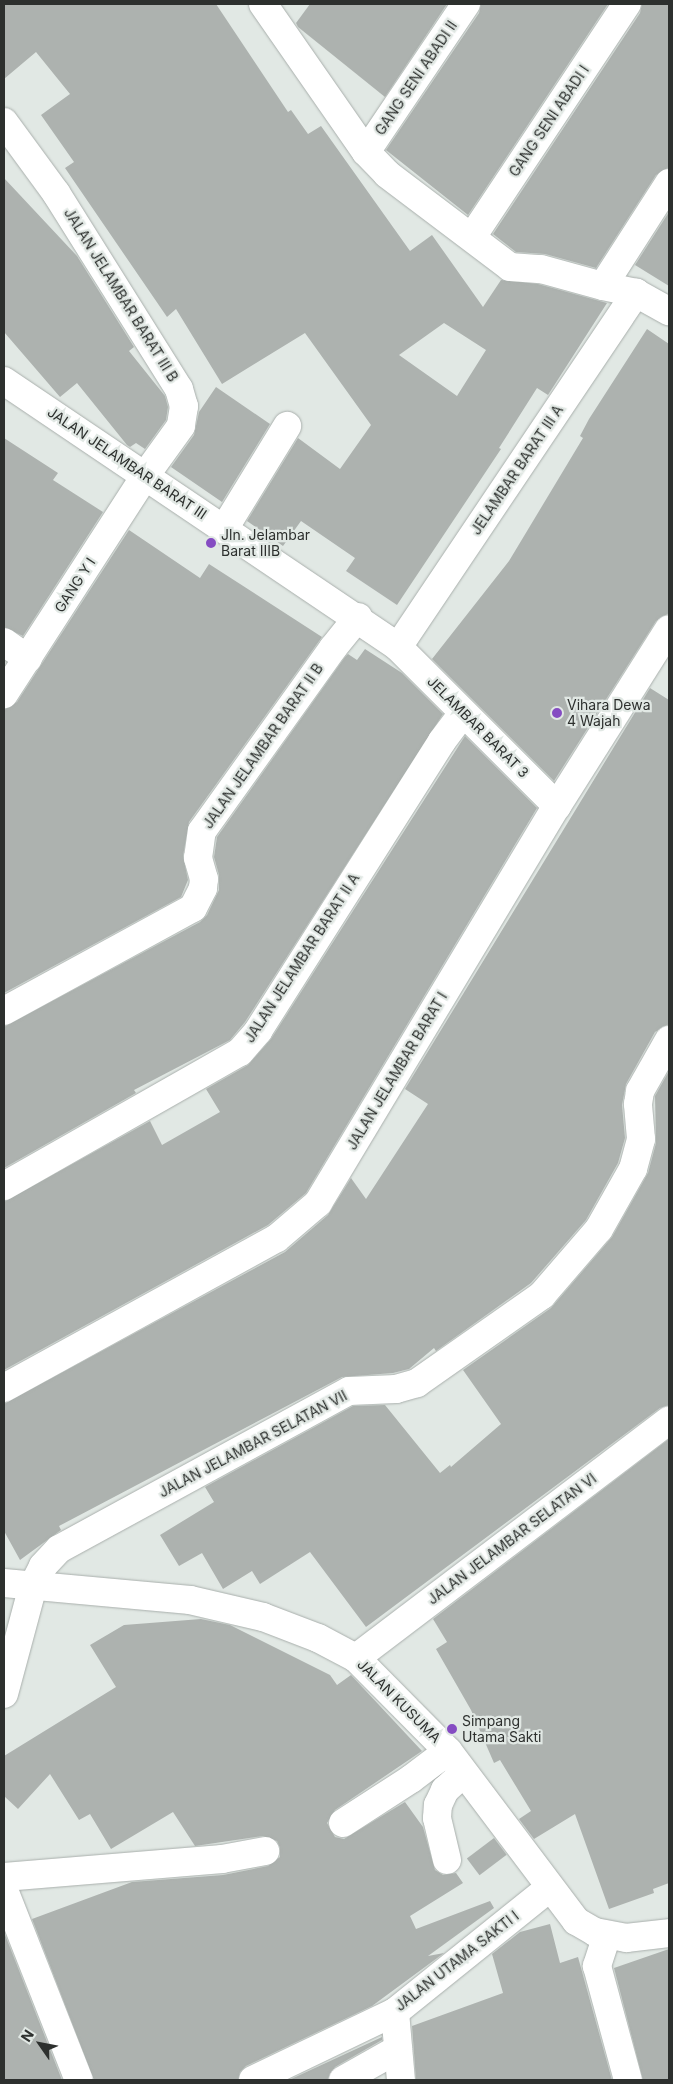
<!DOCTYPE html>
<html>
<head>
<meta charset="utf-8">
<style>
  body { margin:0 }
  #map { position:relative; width:673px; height:2084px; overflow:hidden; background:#e1e8e4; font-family:Inter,sans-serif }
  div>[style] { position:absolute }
  .building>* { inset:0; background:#adb2af; transform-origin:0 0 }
  .roads { filter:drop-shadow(0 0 1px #a9afac) drop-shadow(0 0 1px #a9afac) }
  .minor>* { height:28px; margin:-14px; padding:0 14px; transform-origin:14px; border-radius:14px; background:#fff }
  .dots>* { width:14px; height:14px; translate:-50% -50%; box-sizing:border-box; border:2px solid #e1e8e4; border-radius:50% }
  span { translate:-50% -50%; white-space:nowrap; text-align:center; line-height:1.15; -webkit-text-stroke:4.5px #e1e8e4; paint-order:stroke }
  .street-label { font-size:14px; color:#2d302e }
  .poi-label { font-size:14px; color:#2d302e }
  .left { translate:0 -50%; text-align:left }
  .frame { position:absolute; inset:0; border:5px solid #2d302e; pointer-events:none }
  .north { position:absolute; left:15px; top:2019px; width:50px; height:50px; -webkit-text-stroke:4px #e1e8e4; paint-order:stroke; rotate:303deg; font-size:14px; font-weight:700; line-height:20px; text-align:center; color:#2d302e }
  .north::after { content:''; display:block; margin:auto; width:18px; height:22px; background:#2d302e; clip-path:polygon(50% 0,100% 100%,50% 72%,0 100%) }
</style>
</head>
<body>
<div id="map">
  <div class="building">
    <i style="clip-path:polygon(evenodd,4px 4px,216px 4px,288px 112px,291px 110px,308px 134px,321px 126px,410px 251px,432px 235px,483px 307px,501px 280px,538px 284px,607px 303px,548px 395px,537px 388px,499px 448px,501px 449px,397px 605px,346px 571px,355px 558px,301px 521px,283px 546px,247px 521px,298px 438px,340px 469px,371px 425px,305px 333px,222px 384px,176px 309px,167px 317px,65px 168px,74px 162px,41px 115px,70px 94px,36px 52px,4px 79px,4px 4px,444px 323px,486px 350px,457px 396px,399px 355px,444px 323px)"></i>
    <i style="clip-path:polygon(310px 4px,447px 4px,385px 97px,298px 27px,296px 23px)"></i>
    <i style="clip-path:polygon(481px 4px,608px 4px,468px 215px,386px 150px,479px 13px)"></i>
    <i style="clip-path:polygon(642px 4px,669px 4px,669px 167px,656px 175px,596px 268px,545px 254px,516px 252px,493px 234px,640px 13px)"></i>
    <i style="clip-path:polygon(4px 178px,77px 256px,134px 347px,129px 351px,165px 396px,168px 407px,166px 420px,145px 449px,136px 443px,130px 447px,127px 445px,77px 383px,60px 397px,4px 332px)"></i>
    <i style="clip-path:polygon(669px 212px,669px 286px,635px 265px)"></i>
    <i style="clip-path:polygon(647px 329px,669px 344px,669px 613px,656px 621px,554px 781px,432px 659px,509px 561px,583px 438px,580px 436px,589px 419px)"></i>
    <i style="clip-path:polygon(216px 387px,270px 424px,222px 502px,171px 467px,194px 435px,199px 412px)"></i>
    <i style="clip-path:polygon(4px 438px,58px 473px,53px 480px,103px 512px,23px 636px,4px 627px)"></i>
    <i style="clip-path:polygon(129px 530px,200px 578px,209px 564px,322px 637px,189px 822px,183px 856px,188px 880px,181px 897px,4px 993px,4px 710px,17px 702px)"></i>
    <i style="clip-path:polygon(365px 649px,402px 673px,443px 714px,245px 1022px,230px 1040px,134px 1090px,136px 1093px,4px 1168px,4px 1027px,200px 922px,207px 915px,219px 890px,219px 875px,214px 857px,217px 837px,345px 657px,348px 654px,357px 660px)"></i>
    <i style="clip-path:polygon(650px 688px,669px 700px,669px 1024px,655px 1032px,626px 1084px,622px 1105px,625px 1138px,618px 1163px,586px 1220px,531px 1283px,436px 1351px,434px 1348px,409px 1369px,393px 1373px,342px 1377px,59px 1526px,61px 1530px,20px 1560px,4px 1531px,4px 1404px,285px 1252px,328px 1215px,351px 1178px,366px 1199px,428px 1104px,405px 1089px)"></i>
    <i style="clip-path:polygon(465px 736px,537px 808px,306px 1193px,268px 1225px,4px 1370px,4px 1202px,150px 1121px,162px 1145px,220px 1112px,206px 1089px,248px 1065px,271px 1039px)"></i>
    <i style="clip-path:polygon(669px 1071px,669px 1405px,660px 1408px,366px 1627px,310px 1552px,260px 1584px,252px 1571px,223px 1589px,202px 1553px,179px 1566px,160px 1535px,214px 1502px,205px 1487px,353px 1406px,385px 1405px,440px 1473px,450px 1465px,451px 1467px,501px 1424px,463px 1370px,551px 1308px,612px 1237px,648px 1173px,656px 1143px,655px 1096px)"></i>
    <i style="clip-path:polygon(669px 1439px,669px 1883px,653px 1889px,654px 1893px,609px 1909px,575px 1814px,534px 1839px,519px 1819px,531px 1811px,500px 1760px,494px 1763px,471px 1710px,436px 1649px,447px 1642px,433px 1619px)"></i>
    <i style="clip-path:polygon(201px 1619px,230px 1625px,330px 1675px,337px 1685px,351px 1675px,422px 1751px,335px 1810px,327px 1823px,335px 1837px,344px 1839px,405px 1802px,423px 1827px,435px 1870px,443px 1875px,456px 1873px,463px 1883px,410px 1916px,416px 1929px,490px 1901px,494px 1908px,428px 1956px,444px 1953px,372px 2006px,246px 2066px,240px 2072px,238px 2080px,94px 2080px,32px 1919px,132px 1882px,223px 1875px,268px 1866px,280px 1857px,280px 1848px,277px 1841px,263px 1836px,195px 1846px,173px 1812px,111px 1849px,90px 1814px,79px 1820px,50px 1774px,18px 1809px,4px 1796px,4px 1756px,116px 1687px,90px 1645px,124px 1625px)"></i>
    <i style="left:494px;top:1838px;width:21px;height:34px;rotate:53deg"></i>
    <i style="clip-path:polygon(550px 1924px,560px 1963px,578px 1957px,612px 2080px,416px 2080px,412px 2026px,503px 1993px,492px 1954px,520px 1932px)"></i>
    <i style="clip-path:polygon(4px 1932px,62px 2080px,4px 2080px)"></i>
    <i style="clip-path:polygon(669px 1949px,669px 2080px,643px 2080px,614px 1968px)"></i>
    <i style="clip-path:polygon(382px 2037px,382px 2040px,335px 2067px,327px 2080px,289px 2080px)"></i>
  </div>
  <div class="roads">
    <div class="minor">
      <i style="left:263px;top:4px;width:180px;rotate:55.2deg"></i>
      <i style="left:366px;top:152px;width:30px;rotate:46deg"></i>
      <i style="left:387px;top:174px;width:154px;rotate:37.1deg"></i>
      <i style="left:510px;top:267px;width:31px;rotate:4deg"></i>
      <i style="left:541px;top:269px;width:64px;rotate:15.3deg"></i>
      <i style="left:4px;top:122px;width:88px;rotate:53.8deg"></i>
      <i style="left:56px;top:193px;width:231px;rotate:57.9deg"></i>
      <i style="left:179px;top:389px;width:18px;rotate:74deg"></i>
      <i style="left:184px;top:406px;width:20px;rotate:99deg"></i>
      <i style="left:181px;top:426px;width:62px;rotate:125.8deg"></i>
      <i style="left:145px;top:476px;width:260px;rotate:122.9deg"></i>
      <i style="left:366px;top:152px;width:179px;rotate:-56deg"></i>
      <i style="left:669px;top:183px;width:122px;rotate:122.7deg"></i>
      <i style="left:603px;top:286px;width:34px;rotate:12deg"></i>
      <i style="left:636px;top:293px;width:38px;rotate:29deg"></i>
      <i style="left:472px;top:237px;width:280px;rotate:-56.4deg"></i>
      <i style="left:4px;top:381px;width:475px;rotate:34deg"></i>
      <i style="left:398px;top:647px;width:225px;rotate:45deg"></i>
      <i style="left:224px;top:529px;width:121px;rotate:-58.5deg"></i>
      <i style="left:4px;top:642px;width:29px;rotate:35deg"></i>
      <i style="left:398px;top:647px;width:427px;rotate:-56.1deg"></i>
      <i style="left:4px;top:1011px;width:215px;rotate:-28.6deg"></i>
      <i style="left:193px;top:908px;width:22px;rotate:-63deg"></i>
      <i style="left:203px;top:888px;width:9px;rotate:-84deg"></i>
      <i style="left:204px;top:879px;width:22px;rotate:-106deg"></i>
      <i style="left:198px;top:858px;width:27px;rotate:-82deg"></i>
      <i style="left:202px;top:831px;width:225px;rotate:-54.4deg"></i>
      <i style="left:333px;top:648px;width:40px;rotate:-51deg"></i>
      <i style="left:4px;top:1186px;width:271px;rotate:-29.6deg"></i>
      <i style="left:240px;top:1052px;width:28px;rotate:-49deg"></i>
      <i style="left:258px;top:1031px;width:343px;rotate:-57.6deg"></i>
      <i style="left:442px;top:741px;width:35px;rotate:-53deg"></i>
      <i style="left:4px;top:1388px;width:311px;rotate:-28.8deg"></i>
      <i style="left:277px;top:1238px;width:54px;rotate:-40.5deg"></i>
      <i style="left:318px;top:1203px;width:463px;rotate:-59deg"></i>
      <i style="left:557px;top:806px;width:209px;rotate:-57.7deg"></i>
      <i style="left:4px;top:1583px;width:187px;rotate:5.2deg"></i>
      <i style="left:190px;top:1600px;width:75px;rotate:13.1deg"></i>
      <i style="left:263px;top:1617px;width:59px;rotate:20.9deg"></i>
      <i style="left:318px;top:1638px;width:43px;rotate:27.8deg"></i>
      <i style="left:356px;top:1658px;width:131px;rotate:45.3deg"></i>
      <i style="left:448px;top:1751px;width:213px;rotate:53deg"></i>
      <i style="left:576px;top:1921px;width:22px;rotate:30deg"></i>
      <i style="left:595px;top:1932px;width:32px;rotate:11deg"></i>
      <i style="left:626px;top:1938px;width:43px;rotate:-6.6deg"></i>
      <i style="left:356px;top:1658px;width:393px;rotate:-37.2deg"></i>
      <i style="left:4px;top:1694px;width:112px;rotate:-75deg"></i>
      <i style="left:33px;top:1586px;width:22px;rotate:-63deg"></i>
      <i style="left:43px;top:1566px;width:23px;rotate:-47deg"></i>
      <i style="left:59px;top:1549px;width:330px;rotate:-28.6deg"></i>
      <i style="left:349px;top:1391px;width:47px;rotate:-2.4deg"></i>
      <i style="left:396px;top:1389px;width:22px;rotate:-16deg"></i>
      <i style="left:417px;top:1383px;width:153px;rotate:-35.1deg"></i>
      <i style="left:542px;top:1295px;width:87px;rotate:-49.2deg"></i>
      <i style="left:599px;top:1229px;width:69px;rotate:-60.5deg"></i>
      <i style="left:633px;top:1169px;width:31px;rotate:-75deg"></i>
      <i style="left:641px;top:1139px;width:35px;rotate:-95deg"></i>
      <i style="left:638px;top:1104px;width:13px;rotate:-81deg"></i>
      <i style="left:640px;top:1091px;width:59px;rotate:-60.4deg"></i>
      <i style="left:343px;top:1823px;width:81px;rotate:-32.9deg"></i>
      <i style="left:411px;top:1779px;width:46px;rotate:-37.1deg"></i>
      <i style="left:447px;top:1860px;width:43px;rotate:-103.4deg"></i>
      <i style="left:437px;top:1818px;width:13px;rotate:-86deg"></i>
      <i style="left:438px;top:1805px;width:17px;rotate:-65deg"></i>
      <i style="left:445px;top:1790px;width:25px;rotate:-42deg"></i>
      <i style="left:4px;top:1877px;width:219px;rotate:-4.7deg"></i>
      <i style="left:222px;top:1859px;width:44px;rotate:-10.5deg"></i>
      <i style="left:4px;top:1890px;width:204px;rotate:68.5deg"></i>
      <i style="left:607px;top:1935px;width:33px;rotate:108deg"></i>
      <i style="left:597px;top:1966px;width:118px;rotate:74.8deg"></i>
      <i style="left:395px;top:2012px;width:68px;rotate:85deg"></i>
      <i style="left:253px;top:2080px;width:157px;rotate:-25.6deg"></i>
      <i style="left:395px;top:2012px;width:198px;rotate:-38.8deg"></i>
      <i style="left:343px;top:2080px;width:63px;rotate:-29.4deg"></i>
    </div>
  </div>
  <div class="dots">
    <i style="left:211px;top:543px;background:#854cc2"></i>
    <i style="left:557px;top:713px;background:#854cc2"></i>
    <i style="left:452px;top:1729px;background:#854cc2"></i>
  </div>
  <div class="street-label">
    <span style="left:416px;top:78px;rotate:-56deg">GANG SENI ABADI II</span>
    <span style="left:549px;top:121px;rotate:-56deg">GANG SENI ABADI I</span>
    <span style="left:121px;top:295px;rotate:58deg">JALAN JELAMBAR BARAT III B</span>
    <span style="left:127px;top:463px;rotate:34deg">JALAN JELAMBAR BARAT III</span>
    <span style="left:517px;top:470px;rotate:-56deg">JELAMBAR BARAT III A</span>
    <span style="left:75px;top:585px;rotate:-57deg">GANG Y I</span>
    <span style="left:478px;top:727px;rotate:45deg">JELAMBAR BARAT 3</span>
    <span style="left:263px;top:746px;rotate:-55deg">JALAN JELAMBAR BARAT II B</span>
    <span style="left:302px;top:958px;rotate:-57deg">JALAN JELAMBAR BARAT II A</span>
    <span style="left:397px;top:1071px;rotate:-59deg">JALAN JELAMBAR BARAT I</span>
    <span style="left:253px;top:1444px;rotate:-28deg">JALAN JELAMBAR SELATAN VII</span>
    <span style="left:512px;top:1539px;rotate:-37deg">JALAN JELAMBAR SELATAN VI</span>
    <span style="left:399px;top:1701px;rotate:45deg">JALAN KUSUMA</span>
    <span style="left:457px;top:1961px;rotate:-38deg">JALAN UTAMA SAKTI I</span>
  </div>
  <div class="poi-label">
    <span class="left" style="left:221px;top:543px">Jln. Jelambar<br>Barat IIIB</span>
    <span class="left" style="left:567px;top:713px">Vihara Dewa<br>4 Wajah</span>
    <span class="left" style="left:462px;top:1729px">Simpang<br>Utama Sakti</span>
  </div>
  <div class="frame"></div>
  <div class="north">N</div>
</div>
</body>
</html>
